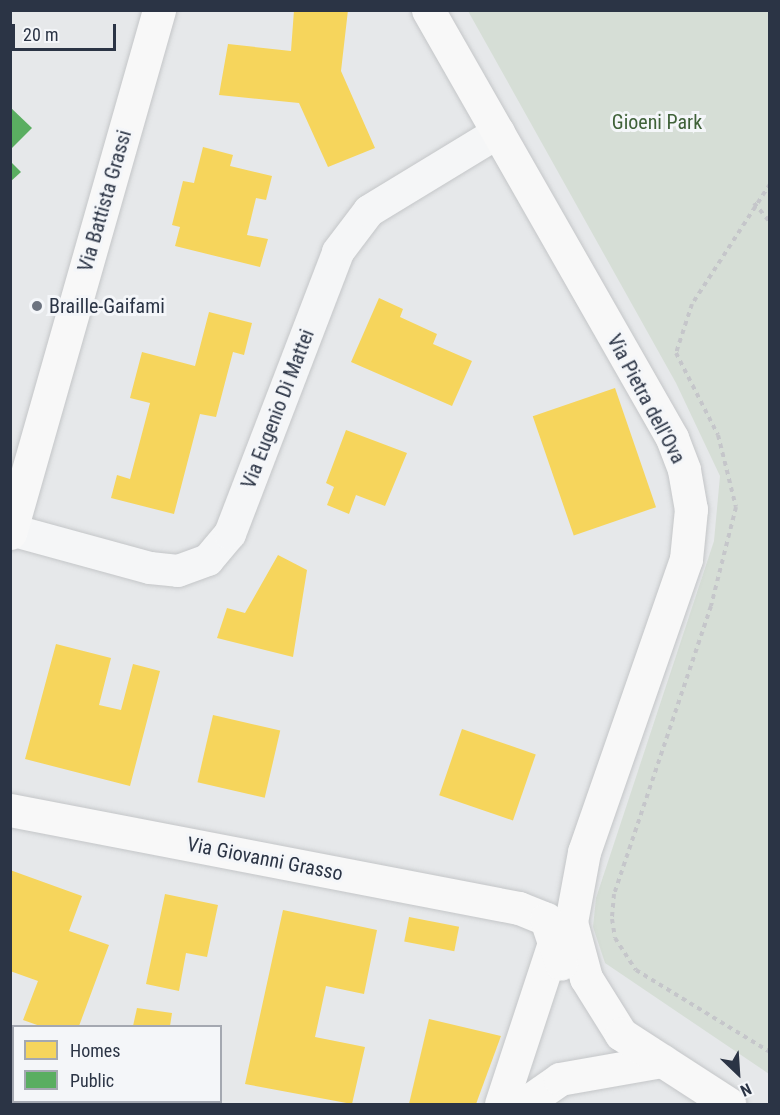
<!DOCTYPE html>
<style>
body{margin:0}
#map{position:relative;width:780px;height:1115px;overflow:hidden;background:#e6e8ea;font-family:"Roboto Condensed",sans-serif}
div>[style]{position:absolute}
.green>*{inset:0;background:#d6ded6}
.homes>*{inset:0;background:#f6d55c;transform-origin:0 0}
.public>*{inset:0;background:#5aae61}
.path>*{height:4px;margin-top:-2px;transform-origin:0;background:repeating-linear-gradient(90deg,#c5c6ca 0 4.5px,transparent 0 9px)}
.roads{filter:drop-shadow(0 0 2px #c4c6c8) drop-shadow(0 0 2px #c4c6c8)}
.lane>*{height:15px;margin:-7.5px;padding:0 7.5px;transform-origin:7.5px;border-radius:7.5px;background:#f5f6f7}
.street>*{height:32px;margin:-16px;padding:0 16px;transform-origin:16px;border-radius:16px;background:#f5f6f7}
.secondary>*{height:33px;margin:-16.5px;padding:0 16.5px;transform-origin:16.5px;border-radius:16.5px;background:#f8f8f8}
.primary>*{height:33px;margin:-16.5px;padding:0 16.5px;transform-origin:16.5px;border-radius:16.5px;background:#f8f8f8}
.dots>*{width:16px;height:16px;translate:-50% -50%;box-sizing:border-box;border:3px solid #f4f6f9;border-radius:50%}
span{translate:-50% -50%;white-space:nowrap;text-align:center;line-height:1.15;-webkit-text-stroke:6px #f4f6f9;paint-order:stroke}
.park-label{font-size:20px;color:#3f6138}
.street-label{font-size:20px;color:#2b3445}
.poi-label{font-size:20px;color:#2b3445}
.left{translate:0 -50%;text-align:left}
.frame{position:absolute;inset:0;border:12px solid #2b3445;pointer-events:none}
.legend{position:absolute;left:12px;top:1025px;width:210px;height:78px;box-sizing:border-box;background:#f4f6f9;border:2px solid #a4a8b1;margin:0;padding:8px 10px;list-style:none;font-size:18px;color:#2b3445}
.legend li{display:flex;align-items:center;gap:12px;height:30px}
.legend b{width:30px;border:2px solid #a4a8b1}
.north{position:absolute;left:708px;top:1043px;width:60px;height:60px;-webkit-text-stroke:4px #f4f6f9;paint-order:stroke;rotate:155deg;font-size:16px;font-weight:700;line-height:24px;text-align:center;color:#2b3445}
.north::after{content:'';display:block;margin:auto;width:21px;height:27px;background:#2b3445;clip-path:polygon(50% 0,100% 100%,50% 72%,0 100%)}
.scale{position:absolute;left:12px;top:24px;width:104px;height:27px;box-sizing:border-box;border:3px solid #2b3445;border-top:0;padding-left:8px;font-size:18px;line-height:21px;white-space:nowrap;color:#2b3445;-webkit-text-stroke:4px #f4f6f9;paint-order:stroke}
</style>
<div id="map">
<div class="green">
<div style="clip-path:polygon(468px 11px,769px 11px,769px 1074px,605px 963px,593px 927px,596px 898px,714px 541px,720px 476px,676px 383px)"></div>
</div>
<div class="homes">
<div style="clip-path:polygon(294px 10px,348px 10px,341px 71px,375px 148px,328px 167px,299px 103px,219px 95px,228px 44px,291px 51px)"></div>
<div style="clip-path:polygon(203px 147px,233px 155px,230px 166px,272px 176px,266px 200px,256px 198px,247px 235px,268px 239px,260px 267px,175px 246px,180px 227px,172px 225px,183px 181px,194px 183px)"></div>
<div style="clip-path:polygon(379px 298px,403px 309px,400px 317px,437px 334px,433px 344px,472px 361px,452px 406px,351px 362px)"></div>
<div style="clip-path:polygon(209px 312px,252px 323px,244px 355px,233px 352px,216px 417px,200px 414px,174px 514px,111px 498px,117px 475px,130px 479px,150px 403px,130px 398px,142px 352px,195px 366px)"></div>
<div style="left:615px;top:388px;width:126px;height:87px;rotate:71deg"></div>
<div style="clip-path:polygon(346px 430px,407px 453px,385px 506px,356px 495px,349px 514px,327px 505px,334px 487px,326px 483px)"></div>
<div style="clip-path:polygon(278px 555px,307px 570px,293px 657px,217px 638px,227px 608px,245px 613px)"></div>
<div style="clip-path:polygon(56px 644px,111px 658px,99px 705px,121px 710px,133px 664px,160px 671px,130px 786px,25px 759px)"></div>
<div style="left:213px;top:715px;width:69px;height:69px;rotate:13deg"></div>
<div style="left:462px;top:729px;width:78px;height:70px;rotate:19deg"></div>
<div style="clip-path:polygon(10px 870px,82px 896px,69px 931px,109px 945px,79px 1026px,40px 1026px,23px 1020px,38px 981px,10px 971px)"></div>
<div style="clip-path:polygon(165px 894px,218px 905px,207px 957px,186px 953px,179px 991px,146px 984px)"></div>
<div style="clip-path:polygon(283px 910px,377px 930px,364px 994px,326px 986px,315px 1037px,365px 1047px,352px 1104px,245px 1084px)"></div>
<div style="left:409px;top:917px;width:51px;height:25px;rotate:11deg"></div>
<div style="clip-path:polygon(137px 1008px,172px 1013px,170px 1026px,133px 1026px)"></div>
<div style="clip-path:polygon(429px 1019px,501px 1036px,476px 1104px,409px 1104px)"></div>
</div>
<div class="public">
<div style="clip-path:polygon(10px 107px,32px 128px,10px 150px)"></div>
<div style="clip-path:polygon(10px 161px,21px 172px,10px 182px)"></div>
</div>
<div class="path">
<div style="left:770px;top:184px;width:143px;rotate:123deg"></div>
<div style="left:692px;top:304px;width:52px;rotate:108.1deg"></div>
<div style="left:676px;top:353px;width:92px;rotate:62.9deg"></div>
<div style="left:718px;top:435px;width:74px;rotate:76deg"></div>
<div style="left:736px;top:507px;width:102px;rotate:104.2deg"></div>
<div style="left:711px;top:606px;width:304px;rotate:108.6deg"></div>
<div style="left:614px;top:894px;width:25px;rotate:95deg"></div>
<div style="left:612px;top:919px;width:19px;rotate:81deg"></div>
<div style="left:615px;top:938px;width:38px;rotate:57deg"></div>
<div style="left:636px;top:970px;width:157px;rotate:31.5deg"></div>
<div style="left:754px;top:203px;width:25px;rotate:50deg"></div>
</div>
<div class="roads">
<div class="lane">
<div style="left:10px;top:1063px;width:4px"></div>
</div>
<div class="street">
<div style="left:11px;top:530px;width:144px;rotate:15.3deg"></div>
<div style="left:150px;top:568px;width:28px;rotate:6deg"></div>
<div style="left:178px;top:571px;width:32px;rotate:-20deg"></div>
<div style="left:208px;top:560px;width:34px;rotate:-50deg"></div>
<div style="left:230px;top:534px;width:302px;rotate:-69deg"></div>
<div style="left:338px;top:252px;width:51px;rotate:-52.9deg"></div>
<div style="left:369px;top:211px;width:152px;rotate:-31.3deg"></div>
</div>
<div class="secondary">
<div style="left:11px;top:530px;width:541px;rotate:-74.11deg"></div>
<div style="left:501px;top:1104px;width:173px;rotate:-71.8deg"></div>
<div style="left:524px;top:1104px;width:44px;rotate:-34.8deg"></div>
<div style="left:560px;top:1079px;width:104px;rotate:-10deg"></div>
</div>
<div class="primary">
<div style="left:428px;top:10px;width:493px;rotate:60.3deg"></div>
<div style="left:672px;top:438px;width:34px;rotate:69deg"></div>
<div style="left:684px;top:470px;width:40px;rotate:80deg"></div>
<div style="left:691px;top:509px;width:50px;rotate:95.7deg"></div>
<div style="left:686px;top:559px;width:310px;rotate:109.2deg"></div>
<div style="left:584px;top:852px;width:71px;rotate:100.5deg"></div>
<div style="left:571px;top:922px;width:58px;rotate:75deg"></div>
<div style="left:586px;top:978px;width:66px;rotate:58deg"></div>
<div style="left:621px;top:1034px;width:129px;rotate:32.9deg"></div>
<div style="left:10px;top:530px;width:3px;rotate:90deg"></div>
<div style="left:10px;top:810px;width:518px;rotate:10.9deg"></div>
<div style="left:519px;top:908px;width:29px;rotate:22deg"></div>
<div style="left:546px;top:919px;width:47px;rotate:71.6deg"></div>
</div>
</div>
<div class="dots">
<div style="left:37px;top:306px;background:#6c737f"></div>
</div>
<div class="park-label">
<span style="left:657px;top:122px">Gioeni Park</span>
</div>
<div class="street-label">
<span style="left:105px;top:201px;rotate:-74deg">Via Battista Grassi</span>
<span style="left:646px;top:399px;rotate:62deg">Via Pietra dell'Ova</span>
<span style="left:278px;top:409px;rotate:-69deg">Via Eugenio Di Mattei</span>
<span style="left:265px;top:859px;rotate:11deg">Via Giovanni Grasso</span>
</div>
<div class="poi-label">
<span class="left" style="left:49px;top:306px">Braille-Gaifami</span>
</div>
<div class="frame"></div>
<ul class="legend">
<li><b style="height:16px;background:#f6d55c"></b>Homes</li>
<li><b style="height:16px;background:#5aae61"></b>Public</li>
</ul>
<div class="north">N</div>
<div class="scale">20 m</div>
</div>
